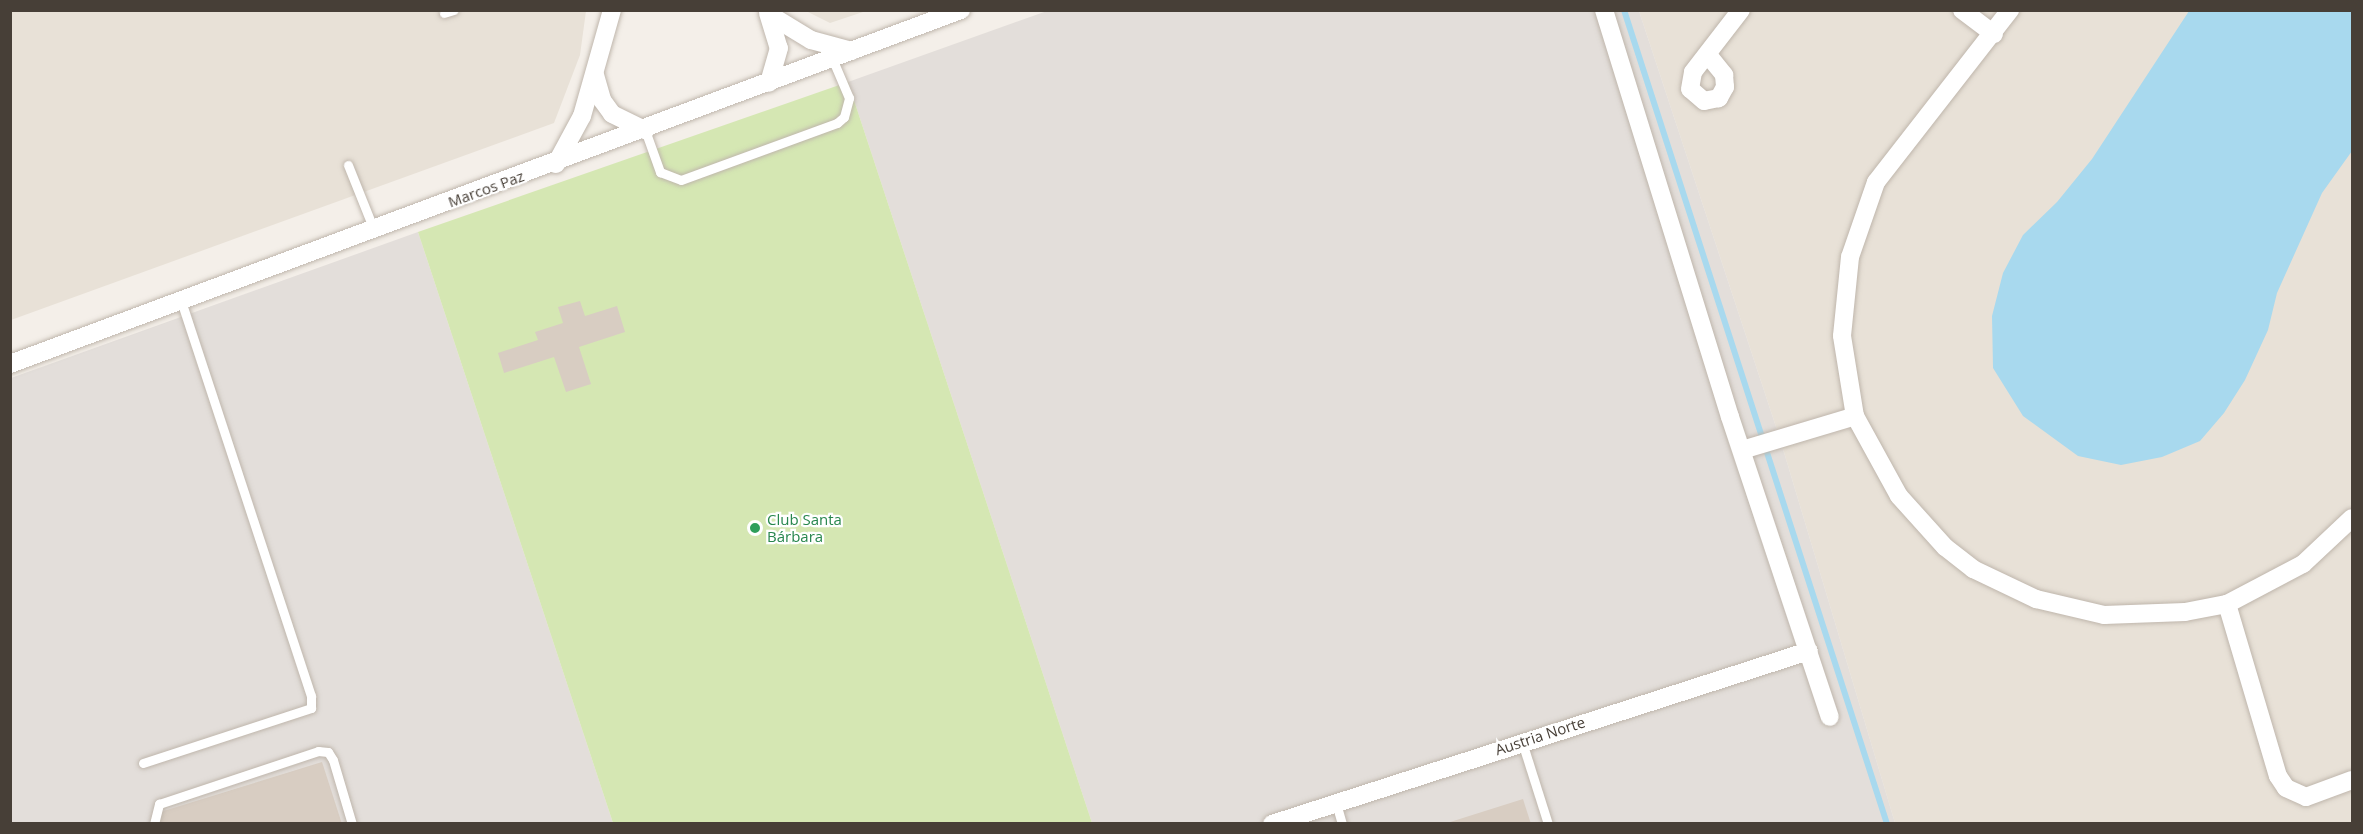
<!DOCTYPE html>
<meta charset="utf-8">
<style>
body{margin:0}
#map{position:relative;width:2363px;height:834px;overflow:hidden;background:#f4efe9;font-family:"Open Sans",sans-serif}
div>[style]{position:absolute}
.residential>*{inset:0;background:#e8e1d7}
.industrial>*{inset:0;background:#e3deda}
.green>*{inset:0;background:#d5e7b3}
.water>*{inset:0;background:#a8d9ee}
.stream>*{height:6px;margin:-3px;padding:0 3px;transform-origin:3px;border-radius:3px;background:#a8d9ee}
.building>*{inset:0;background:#d8cdc2}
.roads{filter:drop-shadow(0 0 2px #bfb6ac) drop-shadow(0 0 2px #bfb6ac)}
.lane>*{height:9px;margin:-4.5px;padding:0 4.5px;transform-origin:4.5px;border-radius:4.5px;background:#fff}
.street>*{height:18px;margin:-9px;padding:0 9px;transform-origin:9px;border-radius:9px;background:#fff}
.dots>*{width:16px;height:16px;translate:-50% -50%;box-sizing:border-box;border:3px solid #fff;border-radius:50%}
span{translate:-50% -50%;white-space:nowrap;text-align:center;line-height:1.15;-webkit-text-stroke:4.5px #fff;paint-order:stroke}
.street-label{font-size:15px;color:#473f37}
.leisure-label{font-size:15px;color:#27864d}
.left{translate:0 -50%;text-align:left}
.frame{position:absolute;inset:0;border:12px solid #473f37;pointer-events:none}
</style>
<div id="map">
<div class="residential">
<div style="clip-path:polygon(11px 11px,586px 11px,580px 55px,554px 123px,11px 320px)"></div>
<div style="clip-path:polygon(806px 11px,866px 11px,830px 23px)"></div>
<div style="clip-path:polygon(1639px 11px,2352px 11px,2352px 823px,1895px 823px,1780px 439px)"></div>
</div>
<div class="industrial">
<div style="clip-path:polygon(1047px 11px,1639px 11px,1780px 439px,1895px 823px,1092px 823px,848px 82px)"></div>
<div style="clip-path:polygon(418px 232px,613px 823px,11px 824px,11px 378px)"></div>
</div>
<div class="green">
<div style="clip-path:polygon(848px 82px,1092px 823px,613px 823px,418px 232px)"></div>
</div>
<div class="water">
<div style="clip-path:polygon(2189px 11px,2352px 11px,2352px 151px,2322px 193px,2277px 293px,2268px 330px,2245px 380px,2224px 413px,2200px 441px,2162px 457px,2121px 465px,2078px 456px,2023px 416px,1993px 368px,1992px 316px,2003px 273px,2023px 235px,2057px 202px,2092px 159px)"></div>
</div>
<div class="stream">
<div style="left:1624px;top:10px;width:855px;rotate:72.09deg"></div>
</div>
<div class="building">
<div style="clip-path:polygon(580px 301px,585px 316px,617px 306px,625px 332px,579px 347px,591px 384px,566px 392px,554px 357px,504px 373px,498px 353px,538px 340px,535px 332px,563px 323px,558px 307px)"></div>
<div style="clip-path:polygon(322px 762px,342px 824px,161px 824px,157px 813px)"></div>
<div style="clip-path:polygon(1523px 799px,1531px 824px,1447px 824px,1447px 823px)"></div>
</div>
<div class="roads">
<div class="lane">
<div style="left:444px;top:13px;width:10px;rotate:-17deg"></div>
<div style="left:645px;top:130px;width:45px;rotate:70.3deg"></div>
<div style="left:660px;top:172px;width:22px;rotate:21deg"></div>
<div style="left:681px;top:180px;width:166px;rotate:-20.1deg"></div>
<div style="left:837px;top:123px;width:9px;rotate:-41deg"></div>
<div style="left:844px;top:117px;width:20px;rotate:-75deg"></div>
<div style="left:849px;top:98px;width:43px;rotate:-113deg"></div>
<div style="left:348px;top:165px;width:70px;rotate:68.2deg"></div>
<div style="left:1522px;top:742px;width:86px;rotate:72.4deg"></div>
<div style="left:143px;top:763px;width:177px;rotate:-18.1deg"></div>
<div style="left:311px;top:708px;width:12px;rotate:-90deg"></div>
<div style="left:311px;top:696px;width:416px;rotate:-108.2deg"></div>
<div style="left:1336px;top:803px;width:22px;rotate:74deg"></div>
<div style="left:154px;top:824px;width:21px;rotate:-76deg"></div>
<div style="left:159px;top:804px;width:168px;rotate:-18.4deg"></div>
<div style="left:318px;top:751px;width:10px;rotate:6deg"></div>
<div style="left:328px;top:752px;width:9px;rotate:58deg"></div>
<div style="left:333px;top:760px;width:67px;rotate:73.5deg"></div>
</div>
<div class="street">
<div style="left:1604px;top:10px;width:426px;rotate:72.8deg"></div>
<div style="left:1730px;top:417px;width:316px;rotate:71.6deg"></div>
<div style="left:1962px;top:10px;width:40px;rotate:37deg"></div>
<div style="left:2010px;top:10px;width:218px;rotate:127.9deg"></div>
<div style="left:1876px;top:182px;width:79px;rotate:109.1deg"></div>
<div style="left:1850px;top:257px;width:79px;rotate:95.8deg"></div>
<div style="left:1842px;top:336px;width:81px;rotate:80.8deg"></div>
<div style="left:1855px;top:416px;width:91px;rotate:61.2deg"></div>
<div style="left:1899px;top:496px;width:69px;rotate:48deg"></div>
<div style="left:1945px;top:547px;width:36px;rotate:38deg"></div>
<div style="left:1973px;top:569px;width:70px;rotate:25.5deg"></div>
<div style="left:2036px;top:599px;width:70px;rotate:13.2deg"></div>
<div style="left:2104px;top:615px;width:81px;rotate:-2.1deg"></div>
<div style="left:2185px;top:612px;width:43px;rotate:-10.8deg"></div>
<div style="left:2227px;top:604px;width:86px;rotate:-27.8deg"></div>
<div style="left:2303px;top:564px;width:67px;rotate:-43.2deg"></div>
<div style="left:768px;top:13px;width:37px;rotate:73deg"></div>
<div style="left:779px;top:48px;width:36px;rotate:106deg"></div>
<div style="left:770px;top:15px;width:48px;rotate:31.4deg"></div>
<div style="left:811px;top:40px;width:42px;rotate:15deg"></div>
<div style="left:1708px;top:55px;width:26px;rotate:51deg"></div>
<div style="left:1724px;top:75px;width:12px;rotate:85deg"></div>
<div style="left:1725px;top:87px;width:13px;rotate:119deg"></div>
<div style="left:1719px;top:98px;width:15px;rotate:169deg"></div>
<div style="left:1704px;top:101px;width:18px;rotate:-139deg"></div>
<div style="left:1690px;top:89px;width:17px;rotate:-80deg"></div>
<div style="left:1693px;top:72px;width:78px;rotate:-52.3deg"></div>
<div style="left:595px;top:75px;width:26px;rotate:74deg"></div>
<div style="left:602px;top:100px;width:17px;rotate:54deg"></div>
<div style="left:612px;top:114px;width:37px;rotate:26deg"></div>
<div style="left:556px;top:164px;width:55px;rotate:-61.6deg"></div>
<div style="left:582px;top:116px;width:110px;rotate:-74.2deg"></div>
<div style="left:10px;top:364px;width:1015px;rotate:-20.42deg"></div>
<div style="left:1742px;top:450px;width:118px;rotate:-16.7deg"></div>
<div style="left:2227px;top:604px;width:179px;rotate:73.5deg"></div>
<div style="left:2278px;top:776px;width:14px;rotate:56deg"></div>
<div style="left:2286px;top:788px;width:22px;rotate:24deg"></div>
<div style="left:2306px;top:797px;width:49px;rotate:-20.3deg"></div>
<div style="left:1272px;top:824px;width:564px;rotate:-17.86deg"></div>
</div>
</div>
<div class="dots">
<div style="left:755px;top:528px;background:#2e9e5b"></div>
</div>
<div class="street-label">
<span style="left:486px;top:189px;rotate:-20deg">Marcos Paz</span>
<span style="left:1540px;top:736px;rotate:-18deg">Austria Norte</span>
</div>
<div class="leisure-label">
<span class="left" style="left:767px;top:528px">Club Santa<br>Bárbara</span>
</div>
<div class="frame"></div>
</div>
